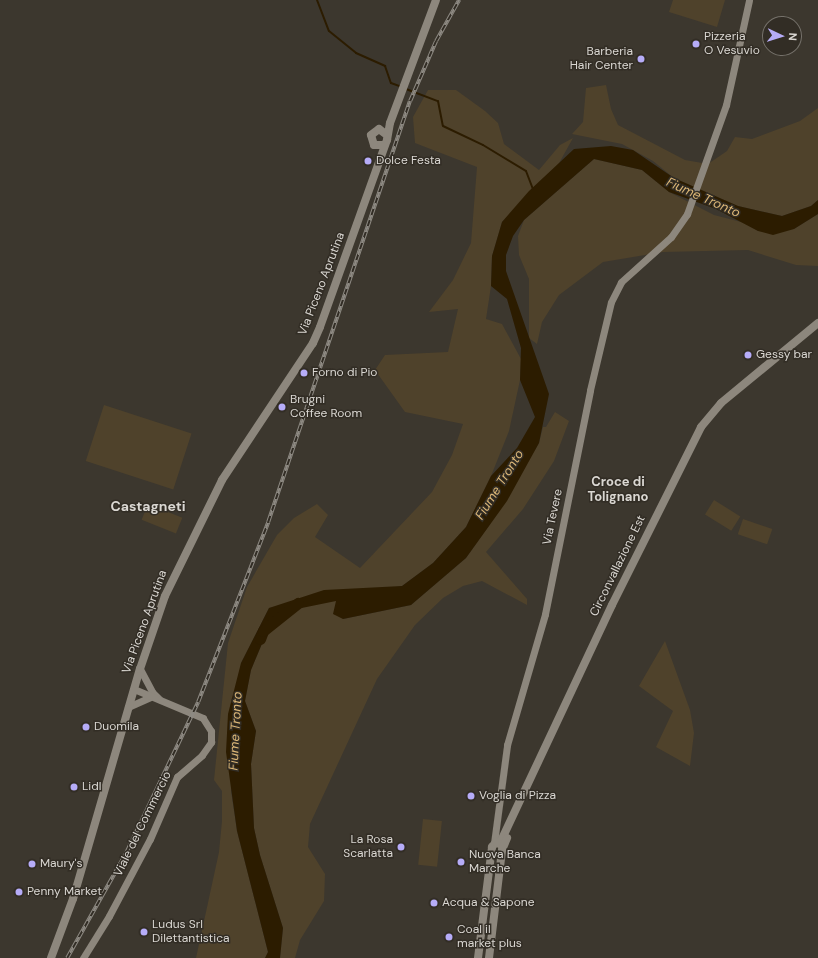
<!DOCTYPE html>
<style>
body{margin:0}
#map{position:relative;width:818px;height:958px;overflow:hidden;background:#3c372e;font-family:"DM Sans",sans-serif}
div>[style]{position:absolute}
.green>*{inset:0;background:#4f422b;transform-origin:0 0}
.water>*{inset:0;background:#2c1c00}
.stream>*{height:2px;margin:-1px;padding:0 1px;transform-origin:1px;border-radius:1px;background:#2c1c00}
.river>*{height:11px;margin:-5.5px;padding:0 5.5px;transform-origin:5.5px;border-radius:5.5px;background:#2c1c00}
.tertiary>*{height:7px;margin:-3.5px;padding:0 3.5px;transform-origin:3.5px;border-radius:3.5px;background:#8d877d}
.secondary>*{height:8px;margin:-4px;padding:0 4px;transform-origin:4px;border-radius:4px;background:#8d877d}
.rail>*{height:3.5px;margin-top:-1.75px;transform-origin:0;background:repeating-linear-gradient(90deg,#322d25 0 6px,#8e8a83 0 12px);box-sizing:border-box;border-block:1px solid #8e8a83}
.dots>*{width:11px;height:11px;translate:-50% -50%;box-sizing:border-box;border:2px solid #322d25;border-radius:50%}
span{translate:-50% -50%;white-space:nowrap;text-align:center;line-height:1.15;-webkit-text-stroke:3px #322d25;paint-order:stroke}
.poi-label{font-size:12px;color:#dad7d2}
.left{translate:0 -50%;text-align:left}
.right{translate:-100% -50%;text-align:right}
.street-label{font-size:12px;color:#dad7d2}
.water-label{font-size:13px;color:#deb877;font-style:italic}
.neighbourhood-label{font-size:13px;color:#dad7d2;font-weight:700}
.quarter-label{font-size:14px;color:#dad7d2;font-weight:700}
.north{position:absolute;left:762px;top:16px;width:40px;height:40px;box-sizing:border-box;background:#322d25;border:1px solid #75716a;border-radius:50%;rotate:94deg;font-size:11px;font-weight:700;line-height:16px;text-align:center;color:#dad7d2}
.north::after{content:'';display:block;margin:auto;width:14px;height:18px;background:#b6acf8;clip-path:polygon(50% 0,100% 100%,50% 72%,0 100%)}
</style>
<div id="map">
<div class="green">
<div style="clip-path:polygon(673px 0,725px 0,717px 27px,669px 12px)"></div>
<div style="clip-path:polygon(606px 85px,611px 109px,618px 125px,685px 160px,708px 164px,727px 151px,735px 137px,752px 139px,800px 121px,818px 108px,818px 200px,811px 206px,782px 216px,738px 206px,674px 178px,653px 161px,622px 144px,572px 134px,583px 122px,586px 88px)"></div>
<div style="clip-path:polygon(428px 90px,456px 90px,485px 111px,498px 123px,504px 144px,539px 170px,560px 145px,573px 138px,558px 165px,502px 222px,492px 256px,491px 286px,486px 319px,502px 324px,521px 359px,520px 380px,509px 431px,491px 476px,466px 527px,433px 563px,402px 586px,269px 608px,241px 663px,231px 791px,237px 831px,268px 952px,265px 958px,196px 958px,219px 852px,222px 821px,222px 791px,214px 780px,228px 643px,247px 587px,277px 535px,294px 518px,317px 504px,328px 515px,315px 537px,360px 568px,432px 492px,452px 455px,463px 424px,405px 412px,375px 370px,385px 355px,448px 352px,458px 309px,429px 312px,453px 280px,471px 243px,477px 167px,415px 143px,413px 117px)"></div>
<div style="clip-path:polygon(594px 159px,642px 170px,669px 192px,714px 215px,745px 223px,758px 231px,794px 229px,818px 214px,818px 266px,796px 265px,748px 250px,663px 252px,603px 262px,559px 295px,542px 322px,537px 344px,529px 338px,529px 279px,519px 255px,518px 236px,524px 220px)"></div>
<div style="left:104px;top:405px;width:92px;height:59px;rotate:18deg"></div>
<div style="clip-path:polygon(555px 412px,569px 421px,554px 461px,523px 509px,486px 552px,527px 599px,527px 605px,482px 581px,463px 586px,443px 598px,415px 625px,377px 679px,310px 824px,308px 847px,325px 874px,324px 901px,300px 940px,295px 958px,280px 958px,283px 928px,260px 855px,254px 828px,251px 764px,256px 731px,245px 701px,251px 670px,269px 627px,287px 611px,327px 601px,336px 601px,343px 619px,411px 605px,466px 558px,490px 524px,539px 443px,543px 427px,546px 427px)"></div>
<div style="left:714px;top:500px;width:31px;height:17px;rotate:32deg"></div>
<div style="left:148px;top:504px;width:37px;height:17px;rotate:22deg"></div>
<div style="left:743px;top:519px;width:31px;height:16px;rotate:19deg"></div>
<div style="clip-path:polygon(665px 641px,690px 710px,694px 733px,690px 766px,656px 747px,673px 711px,639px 686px)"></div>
<div style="left:423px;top:819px;width:19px;height:46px;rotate:6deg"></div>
</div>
<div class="water">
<div style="clip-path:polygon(611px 146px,633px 150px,674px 178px,738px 206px,782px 216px,811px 206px,818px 200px,818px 214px,794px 229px,773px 235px,758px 231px,716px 209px,669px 192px,642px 170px,594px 159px,524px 220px,513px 236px,506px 255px,506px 271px,549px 394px,539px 443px,507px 501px,466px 558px,411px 605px,343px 619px,333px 614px,336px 601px,287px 611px,269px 627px,251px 670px,245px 701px,256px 731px,251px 764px,254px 828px,260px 855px,283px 928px,280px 958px,265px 958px,268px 952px,237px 831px,226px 752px,228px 714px,241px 663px,269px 608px,324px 590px,402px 586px,433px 563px,466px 527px,491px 476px,517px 448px,535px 417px,520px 380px,521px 348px,507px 299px,491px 286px,492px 256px,502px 222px,529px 191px,574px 149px)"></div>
</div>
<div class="stream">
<div style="left:317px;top:0;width:33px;rotate:69deg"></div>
<div style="left:329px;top:31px;width:35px;rotate:39deg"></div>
<div style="left:356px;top:53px;width:32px;rotate:24deg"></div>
<div style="left:385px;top:66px;width:18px;rotate:71deg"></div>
<div style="left:391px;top:83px;width:12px;rotate:20deg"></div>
<div style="left:406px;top:89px;width:34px;rotate:21deg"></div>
<div style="left:438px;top:101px;width:25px;rotate:79deg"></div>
<div style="left:443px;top:126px;width:44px;rotate:25.4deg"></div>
<div style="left:483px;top:145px;width:50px;rotate:31.2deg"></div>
<div style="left:526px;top:171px;width:19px;rotate:69deg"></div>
</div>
<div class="river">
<div style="left:260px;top:639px;width:9px;rotate:-69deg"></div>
<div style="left:263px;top:631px;width:45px;rotate:-38.7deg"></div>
</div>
<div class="tertiary">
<div style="left:140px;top:669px;width:26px;rotate:62deg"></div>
<div style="left:152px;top:692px;width:10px;rotate:45deg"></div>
<div style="left:128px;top:707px;width:24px;rotate:-24deg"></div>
<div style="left:494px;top:843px;width:99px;rotate:-82.4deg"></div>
<div style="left:507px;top:745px;width:136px;rotate:-73.8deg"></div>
<div style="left:545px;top:614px;width:228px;rotate:-78.6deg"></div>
<div style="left:590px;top:390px;width:90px;rotate:-76.6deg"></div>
<div style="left:611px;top:302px;width:22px;rotate:-63deg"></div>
<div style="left:621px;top:282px;width:67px;rotate:-42deg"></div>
<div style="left:671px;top:237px;width:28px;rotate:-55deg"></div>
<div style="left:687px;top:214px;width:116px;rotate:-70.3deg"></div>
<div style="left:726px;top:105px;width:107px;rotate:-77.6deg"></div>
<div style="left:83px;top:958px;width:49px;rotate:-58.2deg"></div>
<div style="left:109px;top:916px;width:87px;rotate:-62deg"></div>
<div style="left:150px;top:839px;width:68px;rotate:-66.5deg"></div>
<div style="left:177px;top:777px;width:33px;rotate:-41deg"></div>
<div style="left:202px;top:755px;width:16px;rotate:-55deg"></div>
<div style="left:211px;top:742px;width:11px;rotate:-90deg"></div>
<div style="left:211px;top:731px;width:15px;rotate:-122deg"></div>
<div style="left:203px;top:718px;width:75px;rotate:-157.2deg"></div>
</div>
<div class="secondary">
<div style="left:384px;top:145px;width:10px;rotate:180deg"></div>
<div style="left:374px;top:145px;width:10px;rotate:-107deg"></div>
<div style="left:371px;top:135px;width:10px;rotate:-37deg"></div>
<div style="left:379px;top:129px;width:10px;rotate:37deg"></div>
<div style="left:500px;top:843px;width:263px;rotate:-64.8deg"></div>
<div style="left:612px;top:605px;width:199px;rotate:-63.4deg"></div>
<div style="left:701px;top:427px;width:31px;rotate:-50deg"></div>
<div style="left:721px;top:403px;width:126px;rotate:-39.5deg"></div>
<div style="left:51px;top:958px;width:63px;rotate:-69.6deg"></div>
<div style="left:73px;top:899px;width:240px;rotate:-73.8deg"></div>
<div style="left:140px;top:669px;width:77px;rotate:-71.1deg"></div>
<div style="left:165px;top:596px;width:129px;rotate:-63.8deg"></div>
<div style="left:222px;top:480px;width:164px;rotate:-56.4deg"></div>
<div style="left:313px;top:343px;width:17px;rotate:-66deg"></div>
<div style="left:320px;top:327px;width:199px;rotate:-70.3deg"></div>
<div style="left:387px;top:140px;width:17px;rotate:-80deg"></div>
<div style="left:390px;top:123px;width:131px;rotate:-69.5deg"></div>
<div style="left:478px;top:958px;width:112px;rotate:-82.8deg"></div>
<div style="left:492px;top:847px;width:6px;rotate:-51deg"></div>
<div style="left:496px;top:842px;width:8px;rotate:30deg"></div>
<div style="left:489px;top:958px;width:109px;rotate:-83.1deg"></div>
<div style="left:502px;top:850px;width:13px;rotate:-67deg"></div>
</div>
<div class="rail">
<div style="left:67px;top:958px;width:120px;rotate:-60.7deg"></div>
<div style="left:126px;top:853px;width:167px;rotate:-64.5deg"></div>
<div style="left:198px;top:702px;width:193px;rotate:-68.7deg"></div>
<div style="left:268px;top:522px;width:444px;rotate:-71.4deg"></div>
<div style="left:410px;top:101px;width:65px;rotate:-66.6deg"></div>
<div style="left:436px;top:41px;width:47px;rotate:-60.7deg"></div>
</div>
<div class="dots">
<div style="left:696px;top:44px;background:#b6acf8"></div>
<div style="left:641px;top:59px;background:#b6acf8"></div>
<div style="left:368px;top:161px;background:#b6acf8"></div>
<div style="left:748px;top:355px;background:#b6acf8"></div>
<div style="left:304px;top:373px;background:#b6acf8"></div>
<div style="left:282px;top:407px;background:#b6acf8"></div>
<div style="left:86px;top:727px;background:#b6acf8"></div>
<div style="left:74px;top:787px;background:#b6acf8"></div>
<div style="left:471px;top:796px;background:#b6acf8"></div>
<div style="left:401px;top:847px;background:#b6acf8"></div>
<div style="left:461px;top:862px;background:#b6acf8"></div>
<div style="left:32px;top:864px;background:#b6acf8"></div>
<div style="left:19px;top:892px;background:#b6acf8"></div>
<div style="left:434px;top:903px;background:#b6acf8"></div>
<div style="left:144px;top:932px;background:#b6acf8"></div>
<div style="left:449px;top:937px;background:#b6acf8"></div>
</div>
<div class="poi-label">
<span class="left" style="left:704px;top:44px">Pizzeria<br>O Vesuvio</span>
<span class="right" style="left:633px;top:59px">Barberia<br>Hair Center</span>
<span class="left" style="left:376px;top:161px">Dolce Festa</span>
<span class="left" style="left:756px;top:355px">Gessy bar</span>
<span class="left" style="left:312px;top:373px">Forno di Pio</span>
<span class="left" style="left:290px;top:407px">Brugni<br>Coffee Room</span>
<span class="left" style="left:94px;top:727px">Duomila</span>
<span class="left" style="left:82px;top:787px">Lidl</span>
<span class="left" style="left:479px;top:796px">Voglia di Pizza</span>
<span class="right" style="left:393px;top:847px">La Rosa<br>Scarlatta</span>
<span class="left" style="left:469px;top:862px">Nuova Banca<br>Marche</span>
<span class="left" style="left:40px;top:864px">Maury's</span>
<span class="left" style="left:27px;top:892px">Penny Market</span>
<span class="left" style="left:442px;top:903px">Acqua &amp; Sapone</span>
<span class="left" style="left:152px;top:932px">Ludus Srl<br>Dilettantistica</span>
<span class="left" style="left:457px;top:937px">Coal il<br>market plus</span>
</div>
<div class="street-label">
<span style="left:322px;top:284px;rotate:-69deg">Via Piceno Aprutina</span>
<span style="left:553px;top:517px;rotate:-78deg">Via Tevere</span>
<span style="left:618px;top:566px;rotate:-64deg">Circonvallazione Est</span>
<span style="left:145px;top:622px;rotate:-70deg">Via Piceno Aprutina</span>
<span style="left:143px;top:824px;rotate:-64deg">Viale del Commercio</span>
</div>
<div class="water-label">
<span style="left:703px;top:198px;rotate:24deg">Fiume Tronto</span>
<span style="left:500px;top:485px;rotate:-58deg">Fiume Tronto</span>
<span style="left:236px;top:731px;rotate:-87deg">Fiume Tronto</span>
</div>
<div class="neighbourhood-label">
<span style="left:618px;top:490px">Croce di<br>Tolignano</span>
</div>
<div class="quarter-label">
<span style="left:148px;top:506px">Castagneti</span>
</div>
<div class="north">N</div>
</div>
